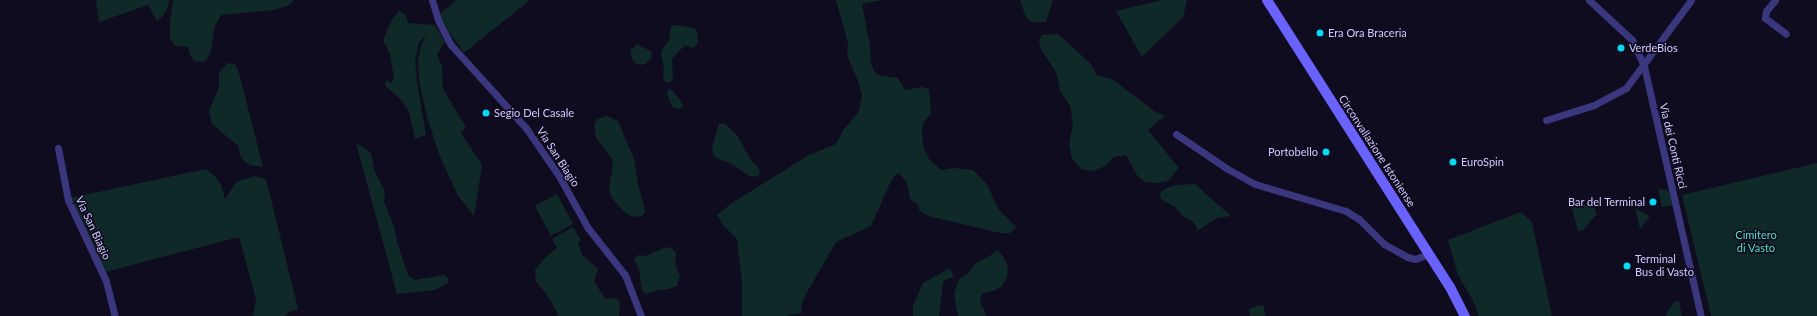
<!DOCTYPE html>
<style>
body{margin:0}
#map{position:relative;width:1817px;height:316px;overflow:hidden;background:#100c1f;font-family:Lato,sans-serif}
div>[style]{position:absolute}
.green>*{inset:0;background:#0f2929;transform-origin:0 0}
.minor>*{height:7px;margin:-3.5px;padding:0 3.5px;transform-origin:3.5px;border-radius:3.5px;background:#3b377f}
.secondary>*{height:10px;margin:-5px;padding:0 5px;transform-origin:5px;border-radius:5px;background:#6962ff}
.dots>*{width:11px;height:11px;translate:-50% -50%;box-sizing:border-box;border:2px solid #100c1f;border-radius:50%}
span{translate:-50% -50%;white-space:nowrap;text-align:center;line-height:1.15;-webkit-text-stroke:3.5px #100c1f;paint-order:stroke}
.poi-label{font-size:11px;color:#d2cbff}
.left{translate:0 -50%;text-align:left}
.right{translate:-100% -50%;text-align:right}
.street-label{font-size:11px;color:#d2cbff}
.park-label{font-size:11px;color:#56dfc0}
</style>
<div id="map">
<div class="green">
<div style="clip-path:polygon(96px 0,170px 0,164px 15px,157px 21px,148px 5px,99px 22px)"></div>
<div style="clip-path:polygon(173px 0,294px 0,289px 5px,274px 10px,221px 15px,215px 26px,211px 50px,207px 59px,203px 62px,194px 61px,190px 55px,188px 47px,175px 46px,170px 38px,170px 23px)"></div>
<div style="clip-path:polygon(456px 0,530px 0,464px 53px,438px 16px)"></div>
<div style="clip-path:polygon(836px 0,882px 0,862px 4px,870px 46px,871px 64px,875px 73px,881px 76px,898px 78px,905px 90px,922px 87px,929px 89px,931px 113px,923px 123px,922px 132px,923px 145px,929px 159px,941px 170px,953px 168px,973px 170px,987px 184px,998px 209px,1016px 227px,1010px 233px,1000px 233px,928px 216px,919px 210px,918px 205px,910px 199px,907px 183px,899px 173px,894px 176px,890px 183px,871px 226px,836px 242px,807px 292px,802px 303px,801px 313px,786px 316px,742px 316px,742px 282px,737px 239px,723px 225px,717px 215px,732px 203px,809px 155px,836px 144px,844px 129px,858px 113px,862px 95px,858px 81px,847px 55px,848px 43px)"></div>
<div style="clip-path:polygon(1020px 0,1053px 0,1046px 22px,1031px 22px,1025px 15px)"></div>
<div style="clip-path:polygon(1162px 0,1187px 0,1183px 17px,1142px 57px,1116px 11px)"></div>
<div style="clip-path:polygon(399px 11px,406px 15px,408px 23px,435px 25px,445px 42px,437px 54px,442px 67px,443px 89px,466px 127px,461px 133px,482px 165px,474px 216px,458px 196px,439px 154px,427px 117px,419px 80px,418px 60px,421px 46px,426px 35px,419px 43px,415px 61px,417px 82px,426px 135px,415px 139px,409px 112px,403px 102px,385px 85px,387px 80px,391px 83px,394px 78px,390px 54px,384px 42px,384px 37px,393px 18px)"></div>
<div style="clip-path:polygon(676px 25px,694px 28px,697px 31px,698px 43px,693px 48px,685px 45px,677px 53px,672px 59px,673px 81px,667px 83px,663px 79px,664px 69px,661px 53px,663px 48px,669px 41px,671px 26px)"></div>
<div style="clip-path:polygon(1058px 34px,1090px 63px,1097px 75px,1112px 79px,1154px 111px,1165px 116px,1148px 130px,1179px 168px,1168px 181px,1157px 183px,1145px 182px,1138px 177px,1126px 155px,1114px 157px,1105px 166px,1094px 171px,1081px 169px,1072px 158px,1069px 144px,1073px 123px,1070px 106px,1060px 90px,1056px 72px,1041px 49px,1039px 41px,1042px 35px)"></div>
<div style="clip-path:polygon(637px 44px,652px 52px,651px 59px,645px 64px,640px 65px,635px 63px,631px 57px,631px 50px)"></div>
<div style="clip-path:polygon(228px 63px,235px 64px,239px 73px,263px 167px,250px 165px,241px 158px,238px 146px,212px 124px,209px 111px,219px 87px,219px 72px)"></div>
<div style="clip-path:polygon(670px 88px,681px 101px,683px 106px,681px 109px,673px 108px,669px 100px,667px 92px)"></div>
<div style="clip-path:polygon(607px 116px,618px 121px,634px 159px,638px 184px,644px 206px,645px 213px,640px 217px,631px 216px,625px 213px,611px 197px,609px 189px,613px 165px,612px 159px,596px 138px,594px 125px,597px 119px)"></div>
<div style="clip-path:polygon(719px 124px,725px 124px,736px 134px,751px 160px,760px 170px,759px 175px,755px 177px,750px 176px,728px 162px,716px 158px,713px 154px,712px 147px)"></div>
<div style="clip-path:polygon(356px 143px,371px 153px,374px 170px,385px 191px,384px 202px,394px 226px,397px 242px,408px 275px,415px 280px,444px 275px,448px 279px,448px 283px,435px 290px,397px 294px)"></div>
<div style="clip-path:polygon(1817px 163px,1817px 316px,1711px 316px,1682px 195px)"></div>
<div style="clip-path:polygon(206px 169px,215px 176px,221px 185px,225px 199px,236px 182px,254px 176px,266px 179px,298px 309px,289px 312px,285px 316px,253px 316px,256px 299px,239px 237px,105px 272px,70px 198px)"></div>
<div style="clip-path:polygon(1195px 184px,1215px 202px,1231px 216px,1217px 218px,1197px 231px,1197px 227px,1192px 221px,1185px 218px,1174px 206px,1162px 200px,1160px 196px,1161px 191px,1175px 185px)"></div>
<div style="clip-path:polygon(1658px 188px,1669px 191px,1673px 205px,1662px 207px)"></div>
<div style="left:557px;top:194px;width:34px;height:25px;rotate:62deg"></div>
<div style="clip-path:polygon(1588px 204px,1593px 206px,1597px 214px,1582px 231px,1578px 231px,1572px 208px)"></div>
<div style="clip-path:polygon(1635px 208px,1650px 216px,1640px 229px)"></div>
<div style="clip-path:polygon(1521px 212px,1532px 222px,1552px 316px,1479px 316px,1473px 301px,1458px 275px,1448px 240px)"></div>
<div style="clip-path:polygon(573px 227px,581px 240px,578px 242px,582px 255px,598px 269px,594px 281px,605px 299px,615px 298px,620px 301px,619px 316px,559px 316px,549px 298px,536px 281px,535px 270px,545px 258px,557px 248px,552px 239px)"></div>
<div style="clip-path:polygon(666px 247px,673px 249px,676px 254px,675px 264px,680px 276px,677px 286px,669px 289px,658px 290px,648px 294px,642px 291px,639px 270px,634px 259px,638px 255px,646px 256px)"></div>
<div style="clip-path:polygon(997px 250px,1003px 256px,1006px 262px,1008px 268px,1007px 277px,1002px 286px,996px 290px,982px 294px,980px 302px,987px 316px,958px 316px,954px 294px,959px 279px,968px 274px,976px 263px,993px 254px)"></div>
<div style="clip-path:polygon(950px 268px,954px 278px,949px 278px,943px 282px,939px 316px,913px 316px,913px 306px,923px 283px)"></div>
<div style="clip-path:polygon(1679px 301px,1682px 316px,1665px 316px,1674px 302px)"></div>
<div style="clip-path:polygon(1259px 305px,1264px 306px,1265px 316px,1250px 316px,1249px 309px)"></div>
</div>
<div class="minor">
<div style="left:432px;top:0;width:21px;rotate:73deg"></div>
<div style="left:438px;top:20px;width:28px;rotate:63deg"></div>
<div style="left:451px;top:45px;width:112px;rotate:47.9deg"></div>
<div style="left:526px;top:128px;width:58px;rotate:55.5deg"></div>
<div style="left:559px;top:176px;width:60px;rotate:60.9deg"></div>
<div style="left:588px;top:228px;width:60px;rotate:51.8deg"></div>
<div style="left:625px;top:275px;width:44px;rotate:68.7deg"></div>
<div style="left:1589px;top:0;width:59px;rotate:42.9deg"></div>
<div style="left:1632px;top:40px;width:29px;rotate:65deg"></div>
<div style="left:1644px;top:66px;width:256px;rotate:77.2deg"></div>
<div style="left:1775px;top:0;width:14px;rotate:129deg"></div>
<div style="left:1766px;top:11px;width:7px;rotate:98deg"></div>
<div style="left:1765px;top:18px;width:26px;rotate:37deg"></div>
<div style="left:1546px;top:120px;width:50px;rotate:-17.4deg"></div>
<div style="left:1594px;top:105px;width:36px;rotate:-28deg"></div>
<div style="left:1626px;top:88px;width:109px;rotate:-53.5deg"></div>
<div style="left:1176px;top:134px;width:60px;rotate:34.2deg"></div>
<div style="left:1226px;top:168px;width:33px;rotate:29deg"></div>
<div style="left:1255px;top:184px;width:95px;rotate:16.5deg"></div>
<div style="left:1346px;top:211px;width:15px;rotate:32deg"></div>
<div style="left:1359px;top:219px;width:35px;rotate:45deg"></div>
<div style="left:1384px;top:244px;width:26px;rotate:29deg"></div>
<div style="left:1407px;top:257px;width:8px;rotate:14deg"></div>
<div style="left:1415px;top:259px;width:15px;rotate:-20deg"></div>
<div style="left:58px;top:148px;width:53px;rotate:79.1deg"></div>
<div style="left:68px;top:200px;width:89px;rotate:64.9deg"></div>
<div style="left:106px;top:281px;width:36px;rotate:76deg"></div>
</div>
<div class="secondary">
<div style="left:1267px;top:0;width:340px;rotate:57.5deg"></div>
<div style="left:1450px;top:287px;width:33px;rotate:63deg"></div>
</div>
<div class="dots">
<div style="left:1320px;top:33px;background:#00d9f6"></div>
<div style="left:1621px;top:48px;background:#00d9f6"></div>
<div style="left:486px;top:113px;background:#00d9f6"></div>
<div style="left:1326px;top:152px;background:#00d9f6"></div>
<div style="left:1453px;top:162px;background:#00d9f6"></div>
<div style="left:1653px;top:202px;background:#00d9f6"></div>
<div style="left:1627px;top:266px;background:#00d9f6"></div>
</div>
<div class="poi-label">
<span class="left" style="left:1328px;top:33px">Era Ora Braceria</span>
<span class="left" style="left:1629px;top:48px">VerdeBios</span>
<span class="left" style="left:494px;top:113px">Segio Del Casale</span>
<span class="right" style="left:1318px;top:152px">Portobello</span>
<span class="left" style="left:1461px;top:162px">EuroSpin</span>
<span class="right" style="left:1645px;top:202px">Bar del Terminal</span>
<span class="left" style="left:1635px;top:266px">Terminal<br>Bus di Vasto</span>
</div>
<div class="street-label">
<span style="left:1673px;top:146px;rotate:77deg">Via dei Conti Ricci</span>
<span style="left:1377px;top:151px;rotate:57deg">Circonvallazione Istoniense</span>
<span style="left:558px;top:157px;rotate:57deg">Via San Biagio</span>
<span style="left:93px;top:228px;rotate:65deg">Via San Biagio</span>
</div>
<div class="park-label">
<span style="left:1756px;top:242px">Cimitero<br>di Vasto</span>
</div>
</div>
